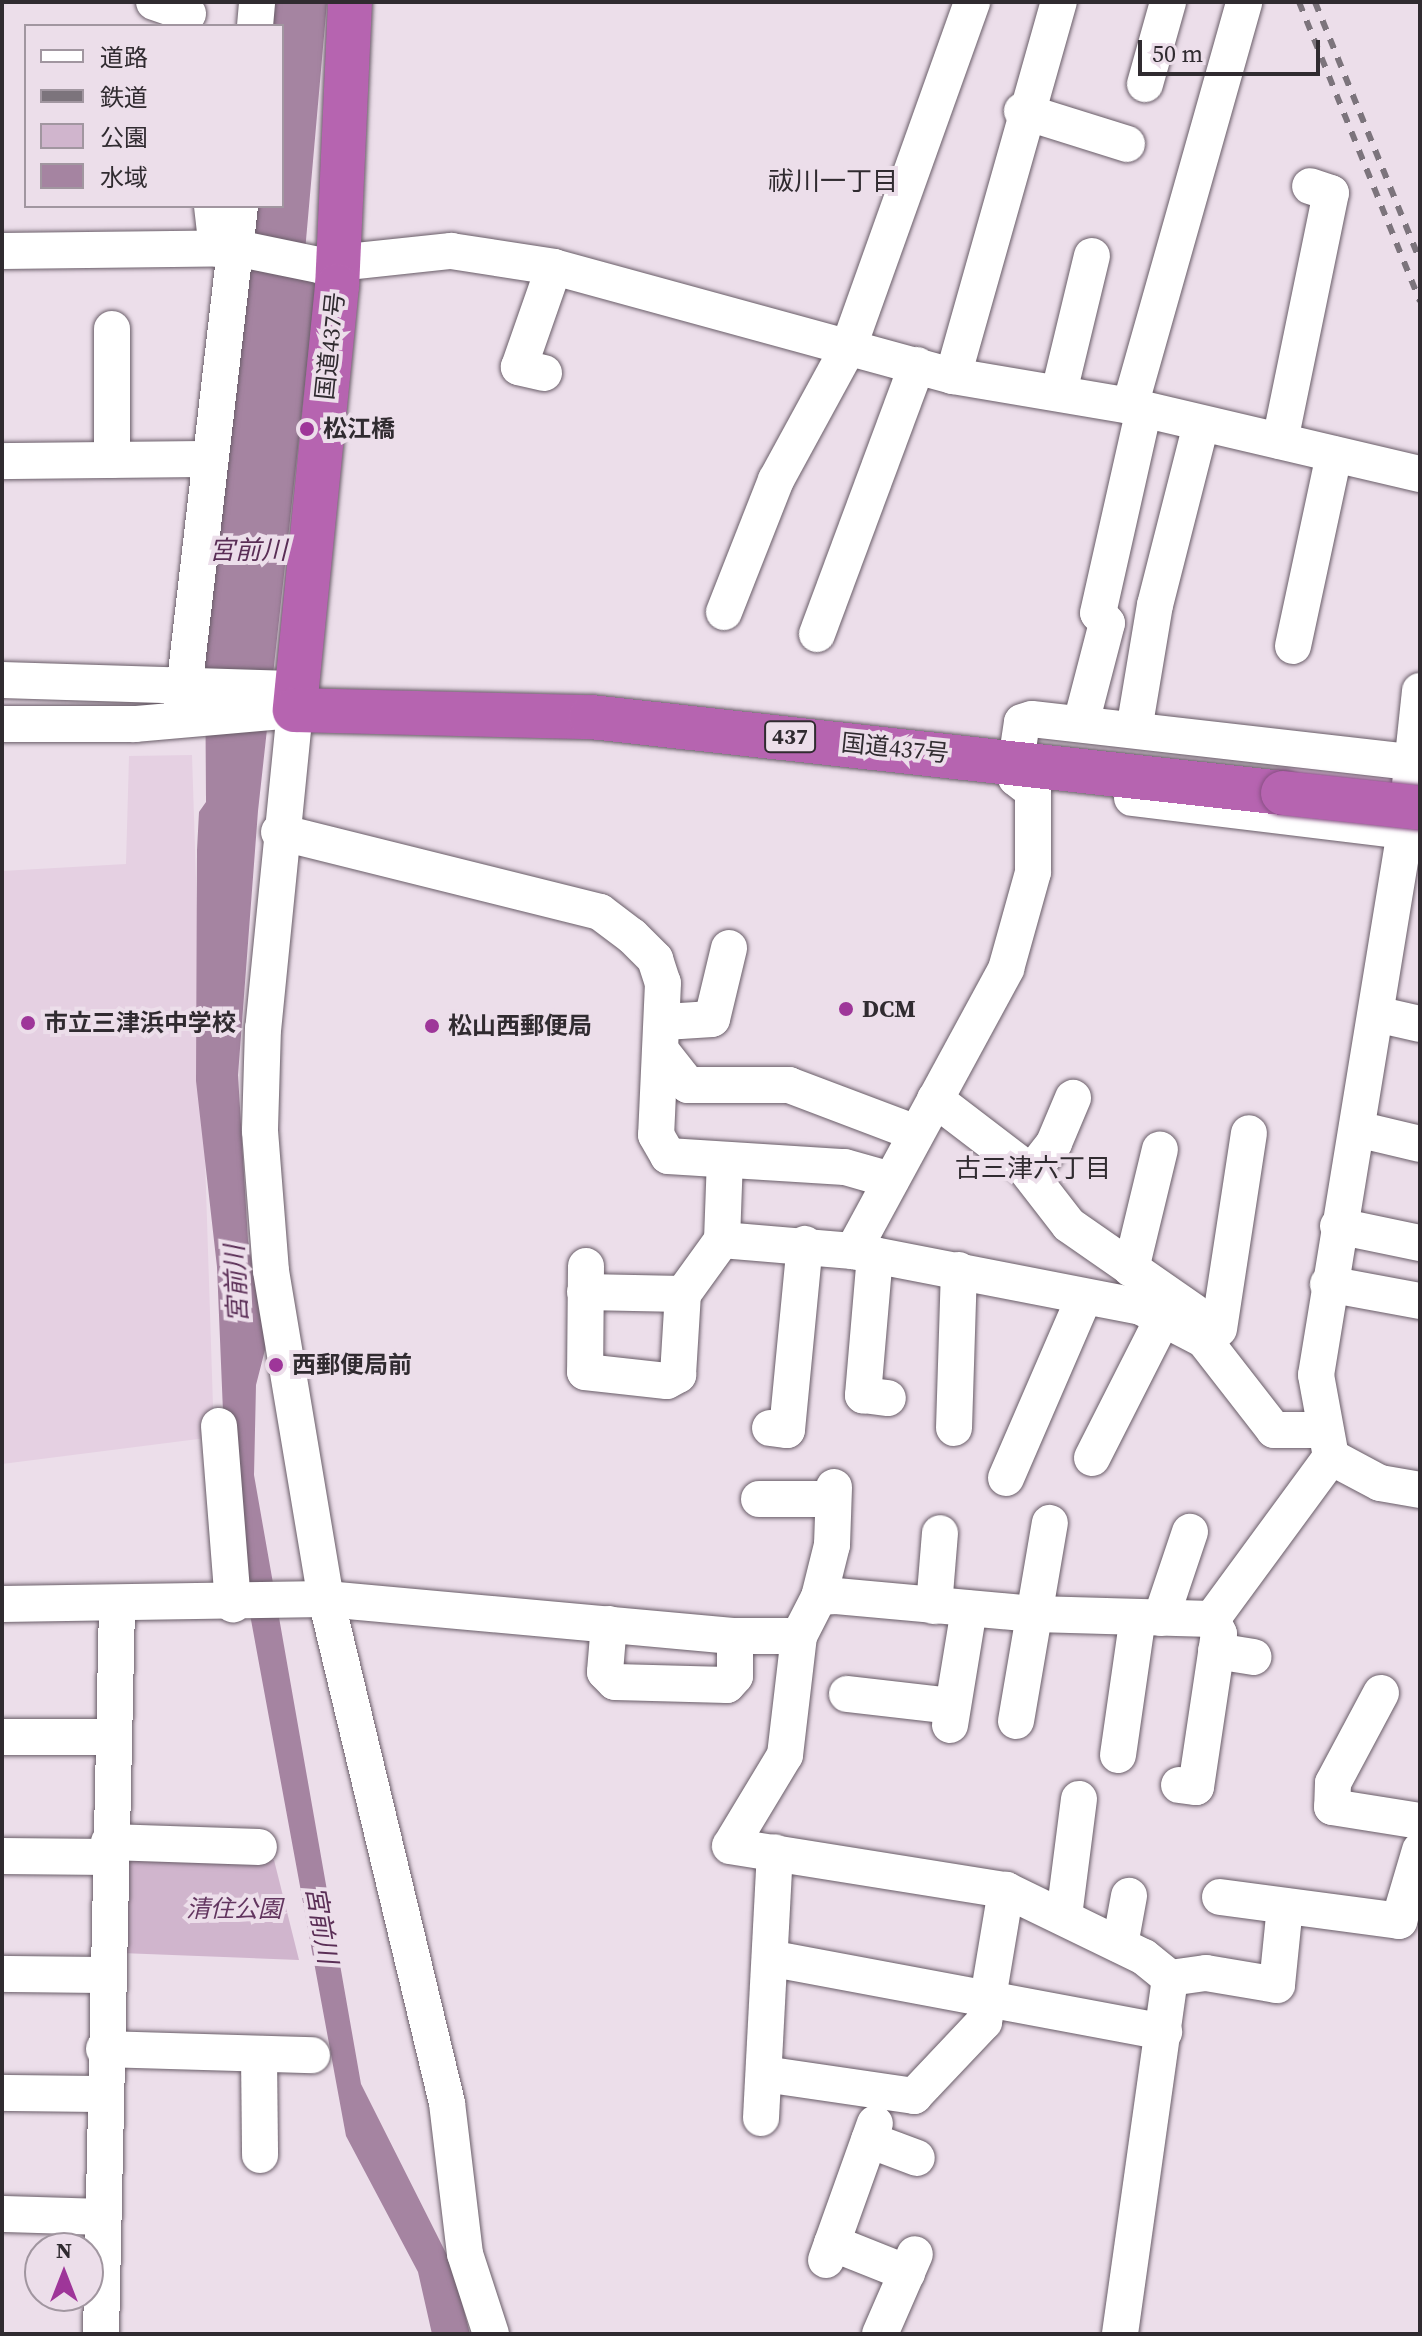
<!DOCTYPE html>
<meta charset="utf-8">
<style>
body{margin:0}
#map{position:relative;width:1422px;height:2336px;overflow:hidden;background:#ecdeea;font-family:"Source Serif 4","Noto Sans JP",serif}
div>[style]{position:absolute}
.built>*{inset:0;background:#e5d0e2}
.green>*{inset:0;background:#d0b5cd}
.water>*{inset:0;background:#a584a1}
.roads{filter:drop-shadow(0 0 2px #695d68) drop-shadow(0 0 2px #695d68)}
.minor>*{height:36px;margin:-18px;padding:0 18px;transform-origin:18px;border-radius:18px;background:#fff}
.highway>*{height:44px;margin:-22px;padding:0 22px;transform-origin:22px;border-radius:22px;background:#b664b0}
.rail>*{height:6px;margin-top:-3px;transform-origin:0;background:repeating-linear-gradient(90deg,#7c747c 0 10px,transparent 0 20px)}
.bridges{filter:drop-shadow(0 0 2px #875083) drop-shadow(0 0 2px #875083)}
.highway-bridge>*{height:44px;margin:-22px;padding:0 22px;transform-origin:22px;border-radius:22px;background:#b664b0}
.dots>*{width:22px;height:22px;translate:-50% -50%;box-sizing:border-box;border:4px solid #ecdeea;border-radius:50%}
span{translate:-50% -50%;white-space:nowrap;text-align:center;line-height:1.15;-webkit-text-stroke:8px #ecdeea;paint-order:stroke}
.shield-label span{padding:2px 6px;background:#ecdeea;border:2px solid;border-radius:6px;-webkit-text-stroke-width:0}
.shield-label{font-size:22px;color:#302b30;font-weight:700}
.street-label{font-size:24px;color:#302b30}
.poi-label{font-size:24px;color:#302b30;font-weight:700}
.left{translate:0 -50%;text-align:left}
.park-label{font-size:24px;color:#62355f;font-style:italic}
.neighbourhood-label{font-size:26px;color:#302b30}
.water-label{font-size:26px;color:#5a2e56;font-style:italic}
.frame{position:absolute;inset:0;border:4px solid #302b30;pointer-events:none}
.legend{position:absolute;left:24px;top:24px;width:260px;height:184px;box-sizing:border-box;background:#ecdeea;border:2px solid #a196a0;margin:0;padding:10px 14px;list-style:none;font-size:24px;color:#302b30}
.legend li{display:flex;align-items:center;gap:16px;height:40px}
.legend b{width:40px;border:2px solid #a196a0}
.north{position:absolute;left:24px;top:2232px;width:80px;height:80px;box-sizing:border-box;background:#ecdeea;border:2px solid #a196a0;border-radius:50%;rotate:0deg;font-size:22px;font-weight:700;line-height:32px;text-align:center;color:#302b30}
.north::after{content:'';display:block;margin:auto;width:28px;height:36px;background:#9e3699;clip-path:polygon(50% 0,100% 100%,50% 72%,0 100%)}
.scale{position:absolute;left:1138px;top:40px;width:182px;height:36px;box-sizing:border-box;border:4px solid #302b30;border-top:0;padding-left:10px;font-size:24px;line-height:28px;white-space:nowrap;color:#302b30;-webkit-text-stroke:6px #ecdeea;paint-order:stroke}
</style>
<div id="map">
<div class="built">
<div style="clip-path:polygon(192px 755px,214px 1437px,2px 1464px,2px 871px,126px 864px,129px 756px)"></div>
</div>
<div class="green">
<div style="clip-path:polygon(123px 1860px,274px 1860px,299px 1960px,121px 1953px)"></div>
</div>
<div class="water">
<div style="clip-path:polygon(270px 2px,327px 2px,304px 263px,317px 275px,258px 811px,238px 1075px,248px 1240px,266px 1346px,256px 1385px,254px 1475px,361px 2084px,453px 2267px,470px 2334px,432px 2334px,418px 2272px,346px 2136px,226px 1484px,217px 1267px,196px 1081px,197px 850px,199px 812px,206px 802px,205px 640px,250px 206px,282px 206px,282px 26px,267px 26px)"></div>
</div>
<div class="roads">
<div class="minor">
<div style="left:154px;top:2px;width:36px;rotate:19deg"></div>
<div style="left:255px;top:26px;width:24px;rotate:-85deg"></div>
<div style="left:1145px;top:84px;width:85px;rotate:-74.3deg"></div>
<div style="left:1022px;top:111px;width:110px;rotate:17.4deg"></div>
<div style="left:212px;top:206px;width:43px;rotate:83.4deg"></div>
<div style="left:2px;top:251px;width:234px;rotate:-0.7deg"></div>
<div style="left:236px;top:248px;width:85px;rotate:11.6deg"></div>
<div style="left:319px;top:265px;width:133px;rotate:-6.1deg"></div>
<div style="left:451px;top:251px;width:104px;rotate:8.8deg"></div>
<div style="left:554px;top:267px;width:414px;rotate:15.3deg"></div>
<div style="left:953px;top:376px;width:180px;rotate:9.6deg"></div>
<div style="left:1130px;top:406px;width:298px;rotate:13.2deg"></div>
<div style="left:112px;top:329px;width:131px;rotate:90deg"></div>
<div style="left:544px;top:373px;width:26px;rotate:-167deg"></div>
<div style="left:519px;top:367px;width:106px;rotate:-70.7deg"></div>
<div style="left:953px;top:376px;width:389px;rotate:-74.2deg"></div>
<div style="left:1059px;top:392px;width:140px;rotate:-76.4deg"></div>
<div style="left:1130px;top:406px;width:420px;rotate:-74.2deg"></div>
<div style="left:1280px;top:441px;width:253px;rotate:-78.4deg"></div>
<div style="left:1331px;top:193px;width:22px;rotate:-162deg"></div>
<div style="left:2px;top:461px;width:206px;rotate:-0.6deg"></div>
<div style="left:724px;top:612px;width:142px;rotate:-68.5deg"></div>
<div style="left:776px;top:480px;width:153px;rotate:-61.4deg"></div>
<div style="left:849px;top:346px;width:365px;rotate:-70.3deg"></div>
<div style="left:817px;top:634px;width:287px;rotate:-69.6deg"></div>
<div style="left:1293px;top:646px;width:196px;rotate:-77.9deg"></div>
<div style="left:2px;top:680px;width:290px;rotate:1.8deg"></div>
<div style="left:1420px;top:691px;width:141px;rotate:96.1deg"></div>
<div style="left:1405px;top:831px;width:551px;rotate:99.29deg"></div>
<div style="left:1316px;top:1375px;width:83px;rotate:79.6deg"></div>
<div style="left:1331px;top:1457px;width:55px;rotate:28deg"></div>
<div style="left:1380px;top:1483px;width:41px;rotate:9.9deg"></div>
<div style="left:181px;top:716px;width:513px;rotate:-83.4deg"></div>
<div style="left:1081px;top:723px;width:103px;rotate:-75.4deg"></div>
<div style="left:1107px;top:623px;width:13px;rotate:-132deg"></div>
<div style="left:1098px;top:613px;width:209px;rotate:-77.3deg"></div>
<div style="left:2px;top:724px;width:133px"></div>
<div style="left:135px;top:724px;width:161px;rotate:-5deg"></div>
<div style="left:295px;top:710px;width:320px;rotate:95.7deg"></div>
<div style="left:263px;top:1028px;width:103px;rotate:91.7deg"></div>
<div style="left:260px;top:1131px;width:140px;rotate:85.5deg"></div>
<div style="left:271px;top:1271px;width:333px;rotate:80.5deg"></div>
<div style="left:326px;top:1599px;width:518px;rotate:76.5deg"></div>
<div style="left:447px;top:2103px;width:152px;rotate:83.2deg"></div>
<div style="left:465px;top:2254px;width:84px;rotate:72deg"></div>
<div style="left:1134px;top:730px;width:127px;rotate:-80.5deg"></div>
<div style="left:1155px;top:605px;width:187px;rotate:-75.7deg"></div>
<div style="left:1025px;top:785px;width:11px;rotate:-142deg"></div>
<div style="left:1016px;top:778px;width:16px;rotate:-90deg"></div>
<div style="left:1016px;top:762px;width:40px;rotate:-81.5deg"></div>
<div style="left:1022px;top:722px;width:10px;rotate:-17deg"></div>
<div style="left:1032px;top:719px;width:390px;rotate:6.5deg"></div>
<div style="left:1132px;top:798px;width:290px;rotate:6.9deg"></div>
<div style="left:279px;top:832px;width:331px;rotate:14deg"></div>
<div style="left:600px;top:912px;width:40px;rotate:37deg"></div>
<div style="left:632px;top:936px;width:33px;rotate:45deg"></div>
<div style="left:655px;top:959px;width:25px;rotate:72deg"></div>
<div style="left:663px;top:983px;width:152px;rotate:92.6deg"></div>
<div style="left:656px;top:1135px;width:24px;rotate:60deg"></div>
<div style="left:668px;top:1156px;width:177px;rotate:3.6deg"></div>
<div style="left:845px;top:1167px;width:48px;rotate:15.8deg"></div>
<div style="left:1376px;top:1014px;width:45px;rotate:12.8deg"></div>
<div style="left:665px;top:1022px;width:47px;rotate:-3.7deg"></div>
<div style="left:712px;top:1019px;width:73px;rotate:-76.5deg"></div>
<div style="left:662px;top:1052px;width:42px;rotate:51.8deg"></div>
<div style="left:688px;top:1085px;width:101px"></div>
<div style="left:789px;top:1085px;width:136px;rotate:20.7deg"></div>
<div style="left:935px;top:1099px;width:112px;rotate:37.4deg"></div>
<div style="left:1024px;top:1167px;width:73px;rotate:52.2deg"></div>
<div style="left:1069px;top:1225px;width:152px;rotate:34.8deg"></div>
<div style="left:1357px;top:1129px;width:65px;rotate:13.4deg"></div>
<div style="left:1030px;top:1174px;width:39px;rotate:-52deg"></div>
<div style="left:1054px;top:1143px;width:49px;rotate:-67.1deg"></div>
<div style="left:1338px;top:1226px;width:84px;rotate:11.7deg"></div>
<div style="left:722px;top:1240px;width:131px;rotate:4.8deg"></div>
<div style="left:853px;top:1251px;width:293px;rotate:11deg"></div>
<div style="left:1141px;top:1307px;width:71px;rotate:27.6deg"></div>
<div style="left:1204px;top:1340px;width:114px;rotate:52.1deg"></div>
<div style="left:1274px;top:1430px;width:50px"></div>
<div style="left:853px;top:1251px;width:321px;rotate:-61.5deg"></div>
<div style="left:1006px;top:969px;width:101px;rotate:-74.4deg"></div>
<div style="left:1033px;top:872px;width:86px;rotate:-90deg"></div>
<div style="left:875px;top:1255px;width:141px;rotate:94.9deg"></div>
<div style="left:863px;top:1395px;width:25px;rotate:7deg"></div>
<div style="left:586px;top:1266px;width:106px;rotate:90.5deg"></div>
<div style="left:585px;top:1372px;width:82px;rotate:6.3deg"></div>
<div style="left:667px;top:1381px;width:13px;rotate:-29deg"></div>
<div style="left:678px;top:1375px;width:81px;rotate:-86.5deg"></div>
<div style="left:683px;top:1294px;width:67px;rotate:-54.2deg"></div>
<div style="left:722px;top:1240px;width:80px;rotate:-87.9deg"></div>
<div style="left:1131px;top:1269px;width:123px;rotate:-76.4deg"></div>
<div style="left:1328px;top:1284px;width:94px;rotate:10.5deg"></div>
<div style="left:585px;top:1292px;width:98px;rotate:1.2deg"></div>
<div style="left:1219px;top:1329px;width:198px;rotate:-81.3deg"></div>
<div style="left:219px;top:1426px;width:179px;rotate:85.5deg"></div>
<div style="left:770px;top:1428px;width:17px;rotate:7deg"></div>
<div style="left:787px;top:1430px;width:187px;rotate:-84.5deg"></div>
<div style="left:954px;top:1428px;width:158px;rotate:-88.2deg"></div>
<div style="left:1092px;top:1458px;width:157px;rotate:-63.1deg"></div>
<div style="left:1006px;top:1478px;width:196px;rotate:-66.6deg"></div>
<div style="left:759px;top:1499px;width:74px"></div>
<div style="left:819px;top:1597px;width:54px;rotate:-76deg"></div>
<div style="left:832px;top:1545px;width:58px;rotate:-88deg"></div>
<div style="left:2px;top:1604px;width:324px;rotate:-0.9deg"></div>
<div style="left:326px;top:1599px;width:411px;rotate:5.2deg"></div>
<div style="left:735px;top:1636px;width:64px"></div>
<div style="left:799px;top:1636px;width:44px;rotate:-62.9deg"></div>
<div style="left:819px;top:1597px;width:17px;rotate:-3deg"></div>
<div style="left:836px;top:1596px;width:200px;rotate:5.2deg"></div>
<div style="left:1035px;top:1614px;width:177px;rotate:1.6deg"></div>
<div style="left:1212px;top:1619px;width:201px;rotate:-53.7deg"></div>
<div style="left:934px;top:1606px;width:73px;rotate:-85.3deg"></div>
<div style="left:1161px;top:1618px;width:91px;rotate:-71.4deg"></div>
<div style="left:609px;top:1624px;width:48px;rotate:94.8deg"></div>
<div style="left:605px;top:1672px;width:14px;rotate:45deg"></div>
<div style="left:615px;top:1682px;width:112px;rotate:1.5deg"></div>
<div style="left:727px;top:1685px;width:12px;rotate:-48deg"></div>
<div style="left:735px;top:1676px;width:40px;rotate:-90deg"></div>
<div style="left:799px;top:1636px;width:120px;rotate:96.7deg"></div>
<div style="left:785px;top:1755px;width:106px;rotate:121.1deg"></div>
<div style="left:730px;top:1846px;width:279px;rotate:9.1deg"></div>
<div style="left:1006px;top:1890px;width:153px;rotate:25.9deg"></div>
<div style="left:1144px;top:1957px;width:33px;rotate:39deg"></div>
<div style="left:1170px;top:1978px;width:359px;rotate:98deg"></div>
<div style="left:1216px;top:1651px;width:38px;rotate:9deg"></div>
<div style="left:1381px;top:1693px;width:102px;rotate:118.1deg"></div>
<div style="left:1333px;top:1783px;width:24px;rotate:92deg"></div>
<div style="left:1332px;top:1807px;width:89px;rotate:9deg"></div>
<div style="left:847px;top:1694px;width:106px;rotate:6.5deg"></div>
<div style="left:1016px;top:1721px;width:201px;rotate:-80.3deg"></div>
<div style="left:950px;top:1725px;width:118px;rotate:-80.7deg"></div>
<div style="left:2px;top:1737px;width:111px"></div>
<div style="left:1118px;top:1755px;width:139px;rotate:-81.8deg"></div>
<div style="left:1179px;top:1785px;width:17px;rotate:7deg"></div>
<div style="left:1196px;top:1787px;width:155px;rotate:-81.5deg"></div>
<div style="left:1219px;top:1634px;width:17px;rotate:-115deg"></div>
<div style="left:109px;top:1842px;width:150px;rotate:1.9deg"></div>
<div style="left:2px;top:1856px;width:107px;rotate:0.5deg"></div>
<div style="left:1220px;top:1897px;width:181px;rotate:7.6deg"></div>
<div style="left:1399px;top:1921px;width:74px;rotate:-73.5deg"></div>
<div style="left:1064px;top:1916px;width:118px;rotate:-82.7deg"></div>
<div style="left:1120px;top:1945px;width:50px;rotate:-79.6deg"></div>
<div style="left:774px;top:1959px;width:397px;rotate:10.6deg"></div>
<div style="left:2px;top:1974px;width:104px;rotate:0.6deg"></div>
<div style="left:1170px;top:1978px;width:36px;rotate:-8deg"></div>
<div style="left:1206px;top:1973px;width:72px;rotate:9.6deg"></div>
<div style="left:1277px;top:1985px;width:79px;rotate:-84.2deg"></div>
<div style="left:104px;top:2049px;width:208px;rotate:1.7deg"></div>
<div style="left:259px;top:2054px;width:101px;rotate:89.4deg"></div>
<div style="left:764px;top:2074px;width:152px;rotate:8.3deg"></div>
<div style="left:914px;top:2096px;width:102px;rotate:-46.6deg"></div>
<div style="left:984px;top:2022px;width:134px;rotate:-80.5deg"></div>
<div style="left:2px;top:2093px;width:101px;rotate:0.6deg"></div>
<div style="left:761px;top:2118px;width:266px;rotate:-87deg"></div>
<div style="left:869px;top:2140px;width:51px;rotate:20.6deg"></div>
<div style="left:2px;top:2214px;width:101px;rotate:1.7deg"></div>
<div style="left:832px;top:2243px;width:81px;rotate:21.8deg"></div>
<div style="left:826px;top:2260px;width:145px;rotate:-70.3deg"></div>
<div style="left:101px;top:2334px;width:730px;rotate:-88.74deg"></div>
<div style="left:880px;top:2334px;width:87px;rotate:-66.4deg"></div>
</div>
<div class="highway">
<div style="left:350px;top:2px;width:284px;rotate:92.6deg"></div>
<div style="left:337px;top:286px;width:426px;rotate:95.7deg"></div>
<div style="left:295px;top:710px;width:296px;rotate:1.4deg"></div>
<div style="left:591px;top:717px;width:696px;rotate:6.27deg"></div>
</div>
</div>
<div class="rail">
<div style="left:1299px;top:2px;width:323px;rotate:68deg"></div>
<div style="left:1315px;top:2px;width:279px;rotate:67.9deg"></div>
</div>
<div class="bridges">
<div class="highway-bridge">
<div style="left:1283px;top:793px;width:138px;rotate:6.2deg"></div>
</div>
</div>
<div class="dots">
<div style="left:307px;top:429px;background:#9e3699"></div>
<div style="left:846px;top:1009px;background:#9e3699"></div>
<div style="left:28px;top:1023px;background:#9e3699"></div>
<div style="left:432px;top:1026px;background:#9e3699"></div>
<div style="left:276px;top:1365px;background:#9e3699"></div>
</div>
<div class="shield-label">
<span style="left:790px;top:737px">437</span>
</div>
<div class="street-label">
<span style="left:330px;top:346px;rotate:-84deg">国道437号</span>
<span style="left:895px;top:748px;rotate:6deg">国道437号</span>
</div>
<div class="poi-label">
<span class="left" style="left:323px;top:429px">松江橋</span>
<span class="left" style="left:862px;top:1009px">DCM</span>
<span class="left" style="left:44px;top:1023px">市立三津浜中学校</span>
<span class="left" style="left:448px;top:1026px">松山西郵便局</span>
<span class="left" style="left:292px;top:1365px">西郵便局前</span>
</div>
<div class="park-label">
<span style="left:234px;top:1909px">清住公園</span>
</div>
<div class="neighbourhood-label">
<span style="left:833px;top:182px">祓川一丁目</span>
<span style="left:1033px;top:1169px">古三津六丁目</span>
</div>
<div class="water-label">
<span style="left:248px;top:551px">宮前川</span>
<span style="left:237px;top:1284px;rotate:-93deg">宮前川</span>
<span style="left:321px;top:1925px;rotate:80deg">宮前川</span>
</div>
<div class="frame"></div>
<ul class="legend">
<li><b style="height:10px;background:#fff"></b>道路</li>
<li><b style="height:10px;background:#7c747c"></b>鉄道</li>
<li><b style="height:22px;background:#d0b5cd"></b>公園</li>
<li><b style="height:22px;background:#a584a1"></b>水域</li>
</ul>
<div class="north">N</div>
<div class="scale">50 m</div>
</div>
